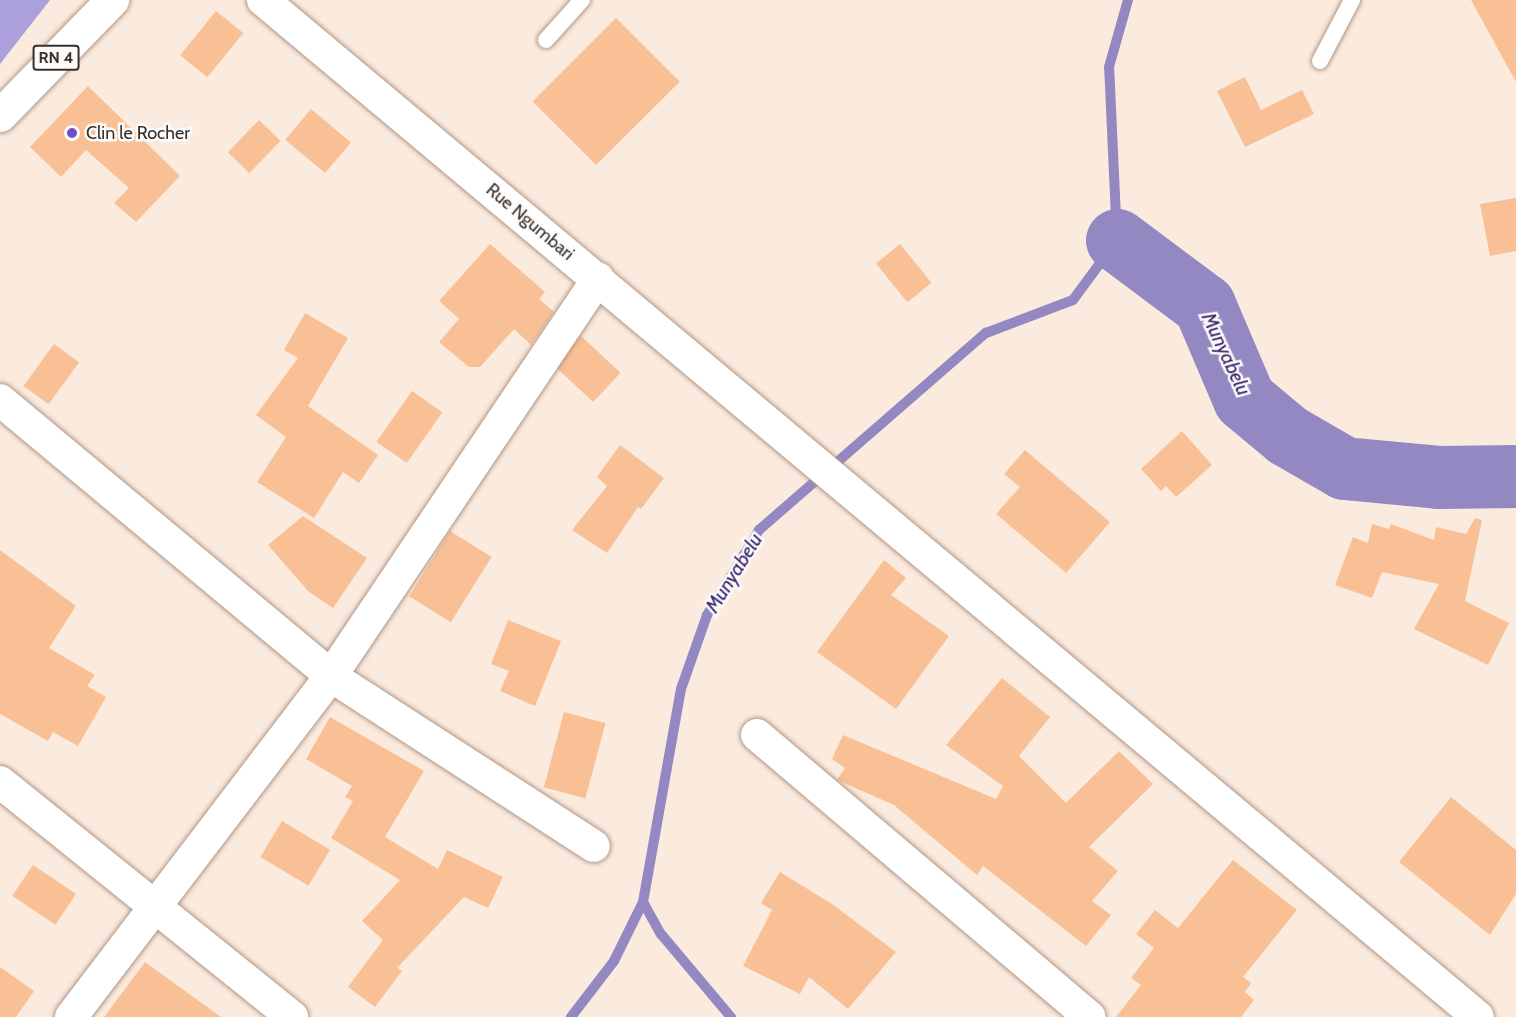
<!DOCTYPE html>
<style>
body{margin:0}
#map{position:relative;width:1516px;height:1017px;overflow:hidden;background:#fbeade;font-family:Cabin,sans-serif}
div>[style]{position:absolute}
.forest>*{inset:0;background:#aba0dc}
.stream>*{height:10px;margin:-5px;padding:0 5px;transform-origin:5px;border-radius:5px;background:#9388c2}
.river>*{height:63px;margin:-31.5px;padding:0 31.5px;transform-origin:31.5px;border-radius:31.5px;background:#9388c2}
.building>*{inset:0;background:#f9c095;transform-origin:0 0}
.roads{filter:drop-shadow(0 0 2px #b19784) drop-shadow(0 0 2px #b19784)}
.service>*{height:16px;margin:-8px;padding:0 8px;transform-origin:8px;border-radius:8px;background:#fff}
.minor>*{height:32px;margin:-16px;padding:0 16px;transform-origin:16px;border-radius:16px;background:#fff}
.trunk>*{height:33px;margin:-16.5px;padding:0 16.5px;transform-origin:16.5px;border-radius:16.5px;background:#fff}
.dots>*{width:16px;height:16px;translate:-50% -50%;box-sizing:border-box;border:3px solid #fbfbfb;border-radius:50%}
span{translate:-50% -50%;white-space:nowrap;text-align:center;line-height:1.15;-webkit-text-stroke:5px #fbfbfb;paint-order:stroke}
.shield-label span{padding:2px 4px;background:#fbfbfb;border:2px solid;border-radius:4px;-webkit-text-stroke-width:0}
.shield-label{font-size:16px;color:#3a3028;font-weight:700}
.poi-label{font-size:18px;color:#3a3028}
.left{translate:0 -50%;text-align:left}
.street-label{font-size:18px;color:#3a3028}
.water-label{font-size:20px;color:#39236a;font-style:italic}
</style>
<div id="map">
<div class="forest">
<div style="clip-path:polygon(0 0,50px 0,0 64px)"></div>
</div>
<div class="stream">
<div style="left:643px;top:902px;width:37px;rotate:61deg"></div>
<div style="left:661px;top:934px;width:109px;rotate:49.9deg"></div>
<div style="left:571px;top:1017px;width:71px;rotate:-52.5deg"></div>
<div style="left:614px;top:961px;width:66px;rotate:-63.8deg"></div>
<div style="left:643px;top:902px;width:216px;rotate:-79.9deg"></div>
<div style="left:681px;top:689px;width:78px;rotate:-70.6deg"></div>
<div style="left:707px;top:615px;width:100px;rotate:-58.5deg"></div>
<div style="left:759px;top:530px;width:301px;rotate:-41deg"></div>
<div style="left:986px;top:333px;width:93px;rotate:-20.8deg"></div>
<div style="left:1073px;top:300px;width:74px;rotate:-53.7deg"></div>
<div style="left:1117px;top:240px;width:173px;rotate:-92.6deg"></div>
<div style="left:1109px;top:67px;width:70px;rotate:-74.2deg"></div>
</div>
<div class="river">
<div style="left:1117px;top:240px;width:109px;rotate:36.8deg"></div>
<div style="left:1204px;top:305px;width:102px;rotate:66.9deg"></div>
<div style="left:1244px;top:399px;width:56px;rotate:39.9deg"></div>
<div style="left:1287px;top:435px;width:66px;rotate:30.1deg"></div>
<div style="left:1344px;top:468px;width:95px;rotate:5.4deg"></div>
<div style="left:1439px;top:477px;width:77px;rotate:-0.7deg"></div>
</div>
<div class="building">
<div style="clip-path:polygon(1471px 0,1516px 0,1516px 82px)"></div>
<div style="left:216px;top:11px;width:35px;height:57px;rotate:39deg"></div>
<div style="left:616px;top:18px;width:90px;height:118px;rotate:45deg"></div>
<div style="clip-path:polygon(1245px 77px,1261px 110px,1302px 90px,1314px 114px,1245px 147px,1217px 91px)"></div>
<div style="clip-path:polygon(88px 86px,180px 176px,136px 222px,114px 203px,129px 188px,86px 150px,61px 177px,30px 147px)"></div>
<div style="left:311px;top:109px;width:52px;height:40px;rotate:40deg"></div>
<div style="left:259px;top:120px;width:30px;height:45px;rotate:44deg"></div>
<div style="clip-path:polygon(1516px 198px,1516px 251px,1490px 256px,1480px 204px)"></div>
<div style="clip-path:polygon(490px 244px,545px 292px,539px 299px,554px 312px,531px 345px,514px 329px,480px 367px,469px 367px,439px 342px,459px 319px,439px 301px)"></div>
<div style="left:900px;top:244px;width:50px;height:31px;rotate:51deg"></div>
<div style="clip-path:polygon(305px 313px,348px 338px,308px 406px,378px 455px,359px 483px,343px 472px,314px 518px,257px 482px,286px 437px,256px 415px,298px 358px,284px 350px)"></div>
<div style="left:581px;top:336px;width:54px;height:40px;rotate:43deg"></div>
<div style="left:54px;top:344px;width:31px;height:52px;rotate:36deg"></div>
<div style="left:412px;top:391px;width:37px;height:62px;rotate:35deg"></div>
<div style="clip-path:polygon(1182px 431px,1212px 465px,1176px 497px,1166px 486px,1161px 491px,1141px 469px)"></div>
<div style="clip-path:polygon(620px 445px,664px 478px,641px 509px,638px 507px,607px 553px,572px 530px,607px 486px,597px 477px)"></div>
<div style="clip-path:polygon(1025px 450px,1110px 522px,1066px 573px,996px 514px,1020px 487px,1004px 474px)"></div>
<div style="clip-path:polygon(303px 516px,367px 558px,333px 608px,308px 591px,268px 545px)"></div>
<div style="clip-path:polygon(1475px 518px,1482px 520px,1465px 601px,1509px 623px,1488px 665px,1414px 629px,1439px 584px,1382px 572px,1372px 598px,1335px 585px,1353px 537px,1368px 543px,1372px 524px,1389px 529px,1391px 524px,1434px 540px,1436px 527px,1466px 534px)"></div>
<div style="left:450px;top:531px;width:49px;height:77px;rotate:32deg"></div>
<div style="clip-path:polygon(0 550px,76px 606px,49px 648px,95px 675px,87px 686px,106px 697px,78px 746px,53px 732px,48px 741px,0 714px)"></div>
<div style="clip-path:polygon(884px 560px,906px 578px,891px 595px,949px 636px,896px 709px,817px 652px)"></div>
<div style="clip-path:polygon(508px 620px,561px 641px,535px 706px,500px 691px,509px 671px,491px 664px)"></div>
<div style="clip-path:polygon(1002px 678px,1050px 717px,1019px 756px,1066px 803px,1119px 751px,1153px 784px,1089px 847px,1118px 871px,1092px 901px,1111px 915px,1086px 946px,983px 866px,977px 875px,894px 805px,837px 780px,845px 768px,832px 759px,843px 735px,996px 799px,1003px 786px,946px 745px)"></div>
<div style="left:564px;top:712px;width:43px;height:78px;rotate:15deg"></div>
<div style="clip-path:polygon(330px 717px,424px 771px,385px 837px,438px 869px,447px 850px,503px 877px,488px 908px,464px 897px,397px 968px,402px 971px,375px 1007px,348px 987px,383px 940px,362px 921px,400px 880px,331px 838px,353px 801px,345px 797px,352px 786px,306px 759px)"></div>
<div style="clip-path:polygon(1451px 797px,1516px 850px,1516px 894px,1490px 935px,1399px 862px)"></div>
<div style="left:282px;top:821px;width:56px;height:42px;rotate:31deg"></div>
<div style="clip-path:polygon(1233px 860px,1297px 910px,1243px 977px,1251px 983px,1245px 992px,1254px 1000px,1241px 1017px,1116px 1017px,1141px 985px,1131px 978px,1154px 948px,1136px 934px,1155px 910px,1178px 928px)"></div>
<div style="left:33px;top:865px;width:52px;height:37px;rotate:34deg"></div>
<div style="clip-path:polygon(780px 872px,832px 904px,896px 952px,848px 1009px,809px 977px,800px 994px,743px 966px,772px 910px,761px 903px)"></div>
<div style="clip-path:polygon(145px 962px,221px 1017px,104px 1017px)"></div>
<div style="clip-path:polygon(0 967px,34px 991px,16px 1017px,0 1017px)"></div>
</div>
<div class="roads">
<div class="service">
<div style="left:546px;top:40px;width:54px;rotate:-48deg"></div>
<div style="left:1320px;top:61px;width:69px;rotate:-62.3deg"></div>
</div>
<div class="minor">
<div style="left:263px;top:0;width:1584px;rotate:39.93deg"></div>
<div style="left:0;top:400px;width:431px;rotate:39.8deg"></div>
<div style="left:331px;top:676px;width:313px;rotate:32.9deg"></div>
<div style="left:757px;top:735px;width:436px;rotate:40.3deg"></div>
<div style="left:0;top:782px;width:375px;rotate:38.8deg"></div>
<div style="left:71px;top:1017px;width:429px;rotate:-52.7deg"></div>
<div style="left:331px;top:676px;width:479px;rotate:-56.1deg"></div>
</div>
<div class="trunk">
<div style="left:0;top:115px;width:161px;rotate:-45.8deg"></div>
</div>
</div>
<div class="dots">
<div style="left:72px;top:133px;background:#724ec7"></div>
</div>
<div class="shield-label">
<span style="left:56px;top:58px">RN 4</span>
</div>
<div class="poi-label">
<span class="left" style="left:86px;top:133px">Clin le Rocher</span>
</div>
<div class="street-label">
<span style="left:530px;top:222px;rotate:40deg">Rue Ngumbari</span>
</div>
<div class="water-label">
<span style="left:1226px;top:354px;rotate:65deg">Munyabelu</span>
<span style="left:734px;top:573px;rotate:-58deg">Munyabelu</span>
</div>
</div>
